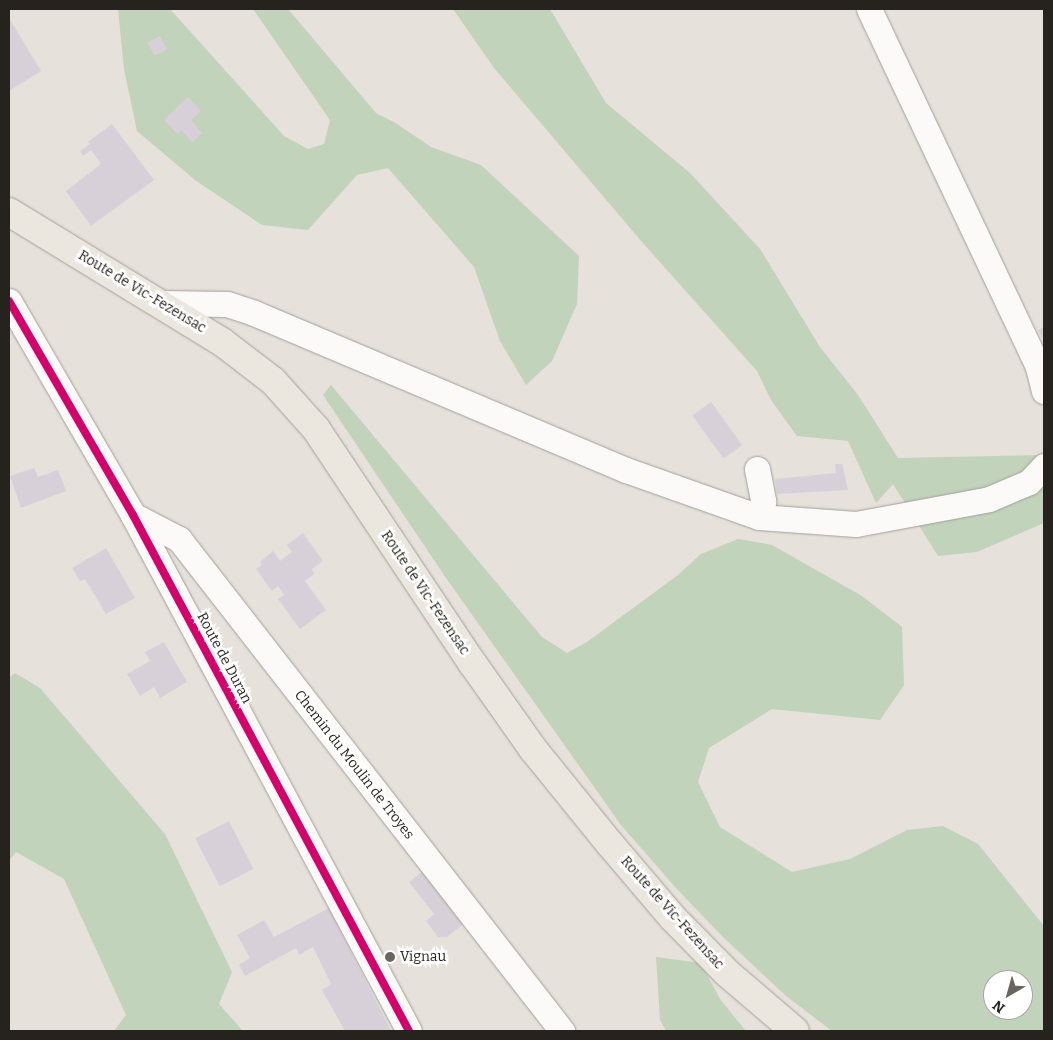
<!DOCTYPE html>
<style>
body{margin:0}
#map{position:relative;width:1053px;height:1040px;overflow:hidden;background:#e6e1da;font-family:Bitter,serif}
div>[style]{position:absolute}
.green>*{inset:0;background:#c1d3bb}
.building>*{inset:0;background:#d8d0d8;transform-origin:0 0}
.roads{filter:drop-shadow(0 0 1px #a3a09b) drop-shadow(0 0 1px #a3a09b)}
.minor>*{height:25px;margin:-12.5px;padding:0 12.5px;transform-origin:12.5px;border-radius:12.5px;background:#fbfaf9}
.major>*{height:28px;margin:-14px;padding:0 14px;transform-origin:14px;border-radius:14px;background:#ebe7de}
.cycleway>*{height:8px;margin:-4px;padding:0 4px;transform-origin:4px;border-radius:4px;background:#d6006c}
.dots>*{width:14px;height:14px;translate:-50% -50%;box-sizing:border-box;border:2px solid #fff;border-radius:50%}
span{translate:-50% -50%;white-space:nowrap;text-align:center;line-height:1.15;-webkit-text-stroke:5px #fff;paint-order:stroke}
.street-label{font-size:14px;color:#26231e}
.poi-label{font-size:14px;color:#26231e}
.left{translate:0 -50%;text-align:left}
.frame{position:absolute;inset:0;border:10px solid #26231e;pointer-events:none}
.north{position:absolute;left:983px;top:970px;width:50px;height:50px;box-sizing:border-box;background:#fff;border:1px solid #a8a7a5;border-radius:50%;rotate:218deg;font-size:14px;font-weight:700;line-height:20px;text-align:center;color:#26231e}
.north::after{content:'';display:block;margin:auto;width:18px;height:22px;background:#696660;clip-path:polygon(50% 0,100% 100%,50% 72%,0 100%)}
</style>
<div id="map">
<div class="green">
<div style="clip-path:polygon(118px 9px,170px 9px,284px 136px,308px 149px,324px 144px,330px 120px,253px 9px,288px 9px,376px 113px,394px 122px,431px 147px,481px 165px,579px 256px,577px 304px,552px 361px,526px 385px,500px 341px,474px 267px,388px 168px,357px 175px,308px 230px,262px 225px,195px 180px,137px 131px,124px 69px)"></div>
<div style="clip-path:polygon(453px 9px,550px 9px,606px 103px,690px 173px,760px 249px,820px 347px,858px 395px,898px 458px,1044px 455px,1044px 523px,977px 552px,938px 556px,893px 484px,876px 503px,848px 441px,797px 436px,771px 400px,757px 371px,642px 242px,494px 68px)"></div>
<div style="clip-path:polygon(evenodd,331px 385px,542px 637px,567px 653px,587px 642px,678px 575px,701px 554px,738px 539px,772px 545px,862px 596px,902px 627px,904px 685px,880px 720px,772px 709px,709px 748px,698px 782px,720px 827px,792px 872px,850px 859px,907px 830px,943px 826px,978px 844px,1044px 926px,1044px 1031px,832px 1031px,786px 996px,722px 936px,676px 888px,621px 825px,446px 578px,323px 395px,331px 385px,993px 980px,1023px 980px,1023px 1010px,993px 1010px,993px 980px)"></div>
<div style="clip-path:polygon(15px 673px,40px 688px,165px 834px,232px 972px,219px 1004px,243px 1031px,114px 1031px,126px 1015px,64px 879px,16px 852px,9px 861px,9px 678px)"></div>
<div style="clip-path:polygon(656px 957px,701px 963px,720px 999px,746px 1031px,666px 1031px,660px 1020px)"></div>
</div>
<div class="building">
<div style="clip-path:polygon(9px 18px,41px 71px,9px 91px)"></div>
<div style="left:160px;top:36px;width:15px;height:14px;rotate:62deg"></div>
<div style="clip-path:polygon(188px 97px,201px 111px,191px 120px,202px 133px,192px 142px,181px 130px,177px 134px,164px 120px)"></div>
<div style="clip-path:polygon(112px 124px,154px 180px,91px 226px,66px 191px,101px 164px,91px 150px,83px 156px,80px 151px,90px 144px,88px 142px)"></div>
<div style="clip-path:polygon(1044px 327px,1044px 342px,1038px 330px)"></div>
<div style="left:711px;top:402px;width:53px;height:23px;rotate:54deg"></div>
<div style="clip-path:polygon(835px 464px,842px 464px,848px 490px,777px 494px,775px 479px,836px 473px)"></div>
<div style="clip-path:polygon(34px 468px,38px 477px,58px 470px,66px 491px,21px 508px,10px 476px)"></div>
<div style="clip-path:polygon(303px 533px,323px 561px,312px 569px,314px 574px,305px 581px,326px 610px,300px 629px,278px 599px,284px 595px,278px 586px,272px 591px,256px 569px,262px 565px,260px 562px,273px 551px,280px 561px,292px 552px,287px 545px)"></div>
<div style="clip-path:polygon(106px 548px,135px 598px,106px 614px,85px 579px,80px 581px,72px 568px)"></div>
<div style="clip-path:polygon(164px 642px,187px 682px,160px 698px,154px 687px,140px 696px,127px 674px,150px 661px,145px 652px)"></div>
<div style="left:229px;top:821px;width:54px;height:38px;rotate:63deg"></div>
<div style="clip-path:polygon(423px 871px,463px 924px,447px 937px,438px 937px,426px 921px,434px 914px,409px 882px)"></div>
<div style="clip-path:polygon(329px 908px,360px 970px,391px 1031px,345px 1031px,322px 990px,331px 984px,313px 947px,299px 955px,296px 948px,245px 976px,239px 965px,250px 958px,237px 935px,264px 920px,274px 937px)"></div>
</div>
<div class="roads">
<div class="minor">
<div style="left:869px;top:9px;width:396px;rotate:64.7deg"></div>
<div style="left:1038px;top:367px;width:25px;rotate:76deg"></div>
<div style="left:9px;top:301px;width:247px;rotate:59.9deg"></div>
<div style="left:133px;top:515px;width:585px;rotate:61.86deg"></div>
<div style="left:161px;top:303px;width:66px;rotate:0.9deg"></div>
<div style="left:227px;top:304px;width:28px;rotate:18deg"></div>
<div style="left:254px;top:313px;width:404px;rotate:22.9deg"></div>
<div style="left:626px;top:470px;width:141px;rotate:19.5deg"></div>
<div style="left:759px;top:517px;width:97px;rotate:4.1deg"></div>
<div style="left:856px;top:524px;width:135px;rotate:-10.6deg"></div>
<div style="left:989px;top:499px;width:43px;rotate:-23deg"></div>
<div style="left:1029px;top:482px;width:22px;rotate:-47deg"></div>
<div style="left:757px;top:469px;width:33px;rotate:79deg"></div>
<div style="left:763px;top:501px;width:16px;rotate:104deg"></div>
<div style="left:133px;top:515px;width:52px;rotate:27.6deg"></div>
<div style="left:179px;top:539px;width:624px;rotate:52.1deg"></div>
</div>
<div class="major">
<div style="left:9px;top:212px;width:250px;rotate:31.4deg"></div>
<div style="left:222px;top:342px;width:64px;rotate:37.4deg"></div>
<div style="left:273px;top:381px;width:64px;rotate:48.1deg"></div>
<div style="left:316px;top:429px;width:283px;rotate:56.3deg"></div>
<div style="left:473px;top:664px;width:104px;rotate:54.8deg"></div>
<div style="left:533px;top:749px;width:122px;rotate:51deg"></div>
<div style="left:610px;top:844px;width:97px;rotate:49.6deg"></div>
<div style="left:673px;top:918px;width:77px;rotate:45.5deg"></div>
<div style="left:727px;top:973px;width:89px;rotate:40.5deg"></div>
</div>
</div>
<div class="cycleway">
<div style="left:9px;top:301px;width:247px;rotate:59.9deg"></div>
<div style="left:133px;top:515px;width:585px;rotate:61.86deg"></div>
</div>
<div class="dots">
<div style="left:390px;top:957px;background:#696660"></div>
</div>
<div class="street-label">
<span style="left:142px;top:292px;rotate:31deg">Route de Vic-Fezensac</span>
<span style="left:425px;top:593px;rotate:56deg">Route de Vic-Fezensac</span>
<span style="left:224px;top:658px;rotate:62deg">Route de Duran</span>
<span style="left:354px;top:765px;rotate:52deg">Chemin du Moulin de Troyes</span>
<span style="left:672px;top:913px;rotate:48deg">Route de Vic-Fezensac</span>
</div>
<div class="poi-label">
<span class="left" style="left:400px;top:957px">Vignau</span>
</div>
<div class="frame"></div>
<div class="north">N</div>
</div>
